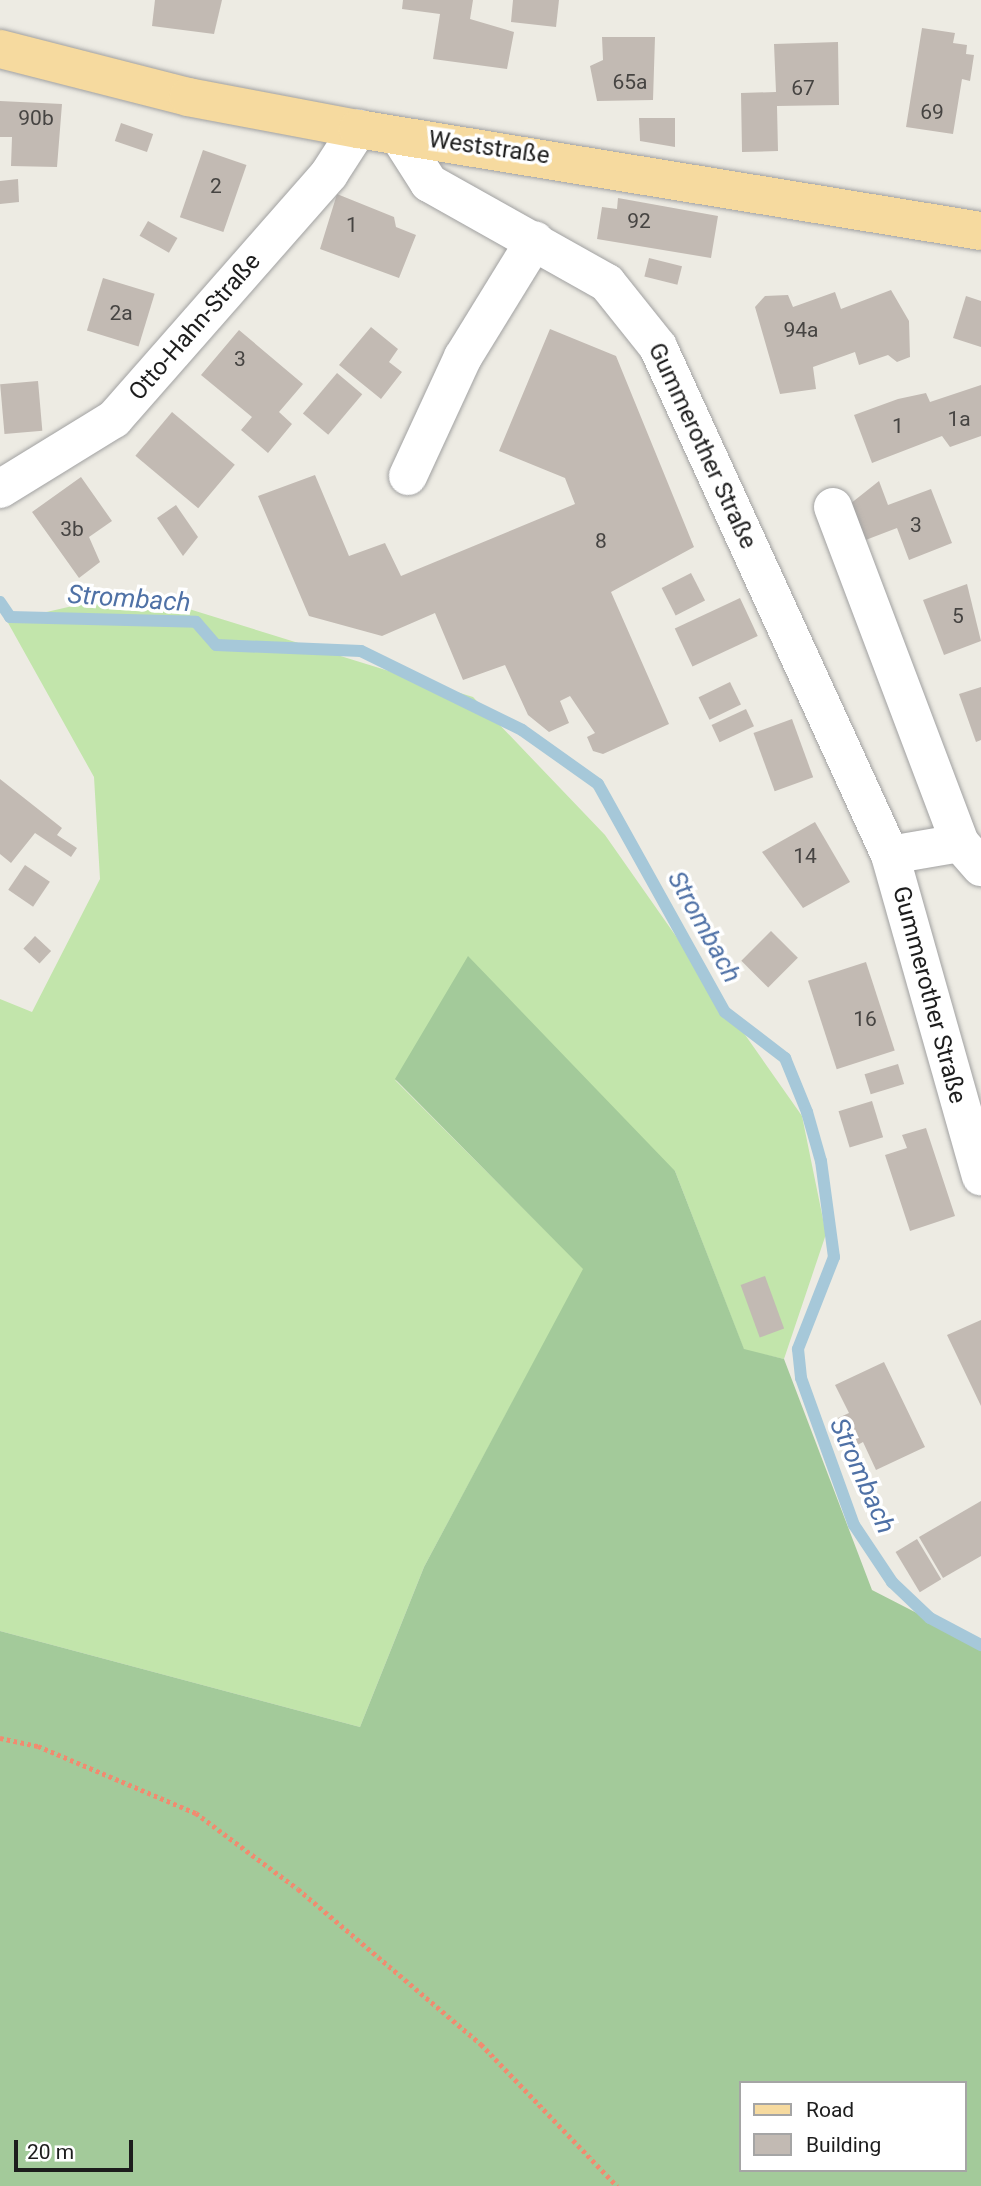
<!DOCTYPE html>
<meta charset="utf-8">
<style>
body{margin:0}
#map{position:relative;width:981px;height:2186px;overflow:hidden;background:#edebe3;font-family:Roboto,sans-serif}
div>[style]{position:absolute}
.grass>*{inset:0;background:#c2e5ab}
.forest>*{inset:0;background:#a3ca9a}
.stream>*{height:12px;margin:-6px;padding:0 6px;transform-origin:6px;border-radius:6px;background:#a6c8d9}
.building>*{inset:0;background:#c2bab3;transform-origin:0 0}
.path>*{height:4.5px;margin-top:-2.25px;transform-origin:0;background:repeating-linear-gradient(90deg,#f18b70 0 3.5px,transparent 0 7px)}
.roads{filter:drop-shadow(0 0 2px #a1a1a1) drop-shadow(0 0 2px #a1a1a1)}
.minor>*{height:38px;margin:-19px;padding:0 19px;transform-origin:19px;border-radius:19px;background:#fff}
.major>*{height:38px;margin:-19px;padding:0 19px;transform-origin:19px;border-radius:19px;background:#f6da9f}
span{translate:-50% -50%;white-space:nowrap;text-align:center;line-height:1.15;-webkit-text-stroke:7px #fff;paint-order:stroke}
.number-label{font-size:21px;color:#464442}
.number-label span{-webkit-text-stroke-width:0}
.street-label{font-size:24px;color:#1d1d1d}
.water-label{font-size:26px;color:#4f71a6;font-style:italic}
.legend{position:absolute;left:739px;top:2081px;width:228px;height:91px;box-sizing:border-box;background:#fff;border:2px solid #a5a5a5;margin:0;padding:9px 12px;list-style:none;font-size:21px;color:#1d1d1d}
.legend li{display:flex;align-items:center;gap:14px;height:35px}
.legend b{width:35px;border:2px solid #a5a5a5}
.scale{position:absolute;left:14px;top:2140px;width:119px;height:32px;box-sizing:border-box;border:4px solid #1d1d1d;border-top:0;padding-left:9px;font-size:21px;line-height:24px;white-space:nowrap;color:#1d1d1d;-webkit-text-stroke:5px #fff;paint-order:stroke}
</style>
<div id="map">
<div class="grass">
<div style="clip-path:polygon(134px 592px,473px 697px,605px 835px,802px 1116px,826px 1234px,784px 1359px,744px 1350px,675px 1171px,395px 1080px,584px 1269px,424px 1567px,360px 1727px,0 1631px,0 999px,32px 1012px,100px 879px,94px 777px,7px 621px)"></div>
</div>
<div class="forest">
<div style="clip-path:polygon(evenodd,468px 956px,675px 1171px,744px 1349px,784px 1359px,872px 1590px,981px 1646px,981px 2186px,0 2186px,0 1631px,360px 1727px,424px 1567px,583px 1269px,395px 1079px,468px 956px,741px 2083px,965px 2083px,965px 2170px,741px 2170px,741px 2083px)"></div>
</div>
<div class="stream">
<div style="left:0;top:602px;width:18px;rotate:56deg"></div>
<div style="left:10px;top:617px;width:186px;rotate:1.5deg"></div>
<div style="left:196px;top:622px;width:30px;rotate:49deg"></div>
<div style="left:216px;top:645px;width:145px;rotate:2.4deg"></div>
<div style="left:361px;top:651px;width:179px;rotate:26.1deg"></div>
<div style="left:522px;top:730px;width:93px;rotate:35.4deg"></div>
<div style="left:598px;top:784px;width:261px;rotate:60.9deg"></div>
<div style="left:725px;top:1012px;width:76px;rotate:37.5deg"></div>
<div style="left:785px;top:1058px;width:58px;rotate:67.8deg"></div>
<div style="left:807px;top:1112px;width:51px;rotate:74.1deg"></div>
<div style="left:821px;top:1161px;width:97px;rotate:82.3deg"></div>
<div style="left:834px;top:1257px;width:99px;rotate:111.4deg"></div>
<div style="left:798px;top:1349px;width:29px;rotate:84deg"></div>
<div style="left:801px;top:1378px;width:156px;rotate:70.2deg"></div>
<div style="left:854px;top:1525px;width:69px;rotate:56.3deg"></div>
<div style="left:892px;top:1582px;width:52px;rotate:43.5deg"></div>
<div style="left:930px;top:1618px;width:58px;rotate:27.9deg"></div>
</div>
<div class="building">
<div style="clip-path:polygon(155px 0,222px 0,214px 34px,152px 26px)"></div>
<div style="clip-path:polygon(403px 0,473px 0,470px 19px,514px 32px,507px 69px,433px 59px,440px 14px,402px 9px)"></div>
<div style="clip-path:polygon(513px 0,559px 0,556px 27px,511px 22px)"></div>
<div style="clip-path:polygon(922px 28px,955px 33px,953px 43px,967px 45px,966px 54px,974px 55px,970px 81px,962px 79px,953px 134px,906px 127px)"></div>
<div style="clip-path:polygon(602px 37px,655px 37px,653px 100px,597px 101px,590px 66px,603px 60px)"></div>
<div style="clip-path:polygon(838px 42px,839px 105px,777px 106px,778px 151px,742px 152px,741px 93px,776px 92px,774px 44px)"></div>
<div style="clip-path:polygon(0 101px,62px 104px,57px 167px,11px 166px,12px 137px,0 137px)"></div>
<div style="clip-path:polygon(639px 118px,675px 118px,675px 147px,640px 141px)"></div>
<div style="left:121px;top:123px;width:34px;height:19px;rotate:19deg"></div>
<div style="left:203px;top:150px;width:46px;height:71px;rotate:19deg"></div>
<div style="clip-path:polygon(18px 179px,19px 202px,0 204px,0 181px)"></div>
<div style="clip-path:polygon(337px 194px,394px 217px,396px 227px,416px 235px,399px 278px,320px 249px)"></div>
<div style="clip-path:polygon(618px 198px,718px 216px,711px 258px,597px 239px,602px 207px,617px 209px)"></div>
<div style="left:148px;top:221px;width:34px;height:17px;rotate:30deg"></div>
<div style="left:649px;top:258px;width:34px;height:19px;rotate:14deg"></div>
<div style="left:103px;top:278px;width:54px;height:55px;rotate:17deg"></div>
<div style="clip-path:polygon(891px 290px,909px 321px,910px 357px,897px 362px,888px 355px,859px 365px,855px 352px,813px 367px,816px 389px,780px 394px,755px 307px,765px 296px,788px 295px,793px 307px,835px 292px,841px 309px)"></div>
<div style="clip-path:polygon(966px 296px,981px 301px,981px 347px,953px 338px)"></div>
<div style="clip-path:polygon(371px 327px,398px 349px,389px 362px,402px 372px,381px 399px,339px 365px)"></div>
<div style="clip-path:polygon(550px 329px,616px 356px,694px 547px,611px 592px,669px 724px,603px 754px,593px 751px,587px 737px,595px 733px,570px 696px,560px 701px,569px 723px,549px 732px,528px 715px,505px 665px,463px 680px,435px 613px,382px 636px,309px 616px,258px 496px,315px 475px,349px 556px,385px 543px,401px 576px,575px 504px,565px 478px,499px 451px)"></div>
<div style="clip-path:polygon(239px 330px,303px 384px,279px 412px,292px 424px,268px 453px,241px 430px,252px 417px,201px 375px)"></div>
<div style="left:337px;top:373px;width:33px;height:53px;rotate:40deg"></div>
<div style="left:38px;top:381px;width:50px;height:38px;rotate:85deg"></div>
<div style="clip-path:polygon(981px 385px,981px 436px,950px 447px,942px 436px,872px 463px,854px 415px,898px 399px,926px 393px,930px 402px)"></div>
<div style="left:172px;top:412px;width:82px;height:57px;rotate:40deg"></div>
<div style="clip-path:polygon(81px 477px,112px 521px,89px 537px,100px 562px,79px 578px,32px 512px)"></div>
<div style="clip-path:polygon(879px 481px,888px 505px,931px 489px,952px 543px,909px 560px,897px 528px,863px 541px,850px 504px)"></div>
<div style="clip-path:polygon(176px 505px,198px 537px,183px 556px,157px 518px)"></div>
<div style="left:691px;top:573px;width:31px;height:33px;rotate:63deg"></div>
<div style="clip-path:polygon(967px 584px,981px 641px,944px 655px,923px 600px)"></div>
<div style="left:740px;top:598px;width:42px;height:72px;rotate:65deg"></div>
<div style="left:730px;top:682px;width:25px;height:35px;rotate:64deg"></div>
<div style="clip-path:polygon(981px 687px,981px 740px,976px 742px,959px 694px)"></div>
<div style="left:746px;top:709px;width:19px;height:38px;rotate:65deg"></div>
<div style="left:792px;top:719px;width:62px;height:41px;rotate:70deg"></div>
<div style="clip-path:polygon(0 779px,62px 828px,57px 835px,77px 848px,71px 857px,35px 833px,11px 863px,0 854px)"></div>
<div style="clip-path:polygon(815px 822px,850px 882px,803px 908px,762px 852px)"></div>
<div style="left:25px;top:865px;width:30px;height:30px;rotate:34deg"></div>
<div style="left:771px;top:931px;width:38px;height:42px;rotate:45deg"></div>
<div style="left:35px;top:936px;width:22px;height:17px;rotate:43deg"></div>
<div style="left:866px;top:962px;width:93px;height:61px;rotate:72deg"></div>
<div style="left:898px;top:1064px;width:21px;height:35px;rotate:73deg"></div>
<div style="left:872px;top:1101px;width:38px;height:35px;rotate:73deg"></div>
<div style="clip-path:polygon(926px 1128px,955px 1216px,910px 1231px,885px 1155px,907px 1148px,902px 1135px)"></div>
<div style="left:765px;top:1276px;width:56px;height:26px;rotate:70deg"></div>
<div style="clip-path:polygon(981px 1320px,981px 1406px,947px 1335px)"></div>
<div style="clip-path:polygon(884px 1362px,925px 1447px,876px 1470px,863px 1442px,852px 1448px,838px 1418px,849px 1413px,835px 1385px)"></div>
<div style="clip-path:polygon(981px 1501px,981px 1556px,943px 1578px,919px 1537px)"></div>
<div style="left:917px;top:1539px;width:47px;height:25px;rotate:59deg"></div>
</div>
<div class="path">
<div style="left:0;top:1738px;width:39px;rotate:12deg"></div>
<div style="left:38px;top:1746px;width:172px;rotate:23deg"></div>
<div style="left:196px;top:1813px;width:127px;rotate:36.7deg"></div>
<div style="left:298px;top:1889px;width:240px;rotate:40.3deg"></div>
<div style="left:481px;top:2044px;width:197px;rotate:46.2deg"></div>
</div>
<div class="roads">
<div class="minor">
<div style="left:399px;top:136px;width:56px;rotate:57.4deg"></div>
<div style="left:429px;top:183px;width:204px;rotate:29.3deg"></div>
<div style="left:607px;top:283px;width:82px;rotate:51.4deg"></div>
<div style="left:658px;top:347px;width:558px;rotate:65.45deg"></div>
<div style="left:890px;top:855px;width:334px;rotate:74.2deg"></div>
<div style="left:408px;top:476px;width:131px;rotate:-65.2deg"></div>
<div style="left:463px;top:357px;width:137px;rotate:-58.4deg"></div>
<div style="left:0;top:489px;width:134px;rotate:-31.6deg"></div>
<div style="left:114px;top:419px;width:326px;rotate:-48.7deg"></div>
<div style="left:329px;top:174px;width:54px;rotate:-57.2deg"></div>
<div style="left:833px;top:507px;width:359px;rotate:69.3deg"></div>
<div style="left:890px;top:855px;width:71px;rotate:-9.7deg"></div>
<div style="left:960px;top:843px;width:32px;rotate:49deg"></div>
</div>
<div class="major">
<div style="left:0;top:49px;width:194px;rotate:14.3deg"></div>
<div style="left:188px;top:97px;width:173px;rotate:10.7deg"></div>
<div style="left:358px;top:129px;width:631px;rotate:9.3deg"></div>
</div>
</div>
<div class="number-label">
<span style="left:630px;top:82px">65a</span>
<span style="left:803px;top:88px">67</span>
<span style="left:932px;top:112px">69</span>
<span style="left:36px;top:118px">90b</span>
<span style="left:216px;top:186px">2</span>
<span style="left:639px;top:221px">92</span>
<span style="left:352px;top:225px">1</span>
<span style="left:121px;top:313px">2a</span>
<span style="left:801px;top:330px">94a</span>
<span style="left:240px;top:359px">3</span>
<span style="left:959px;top:419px">1a</span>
<span style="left:898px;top:426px">1</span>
<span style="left:916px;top:525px">3</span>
<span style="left:72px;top:529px">3b</span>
<span style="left:601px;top:541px">8</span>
<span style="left:958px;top:616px">5</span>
<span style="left:805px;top:856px">14</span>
<span style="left:865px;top:1019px">16</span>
</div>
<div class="street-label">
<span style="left:489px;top:148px;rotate:8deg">Weststraße</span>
<span style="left:195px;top:327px;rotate:-49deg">Otto-Hahn-Straße</span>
<span style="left:702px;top:446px;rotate:65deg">Gummerother Straße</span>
<span style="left:929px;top:995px;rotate:75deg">Gummerother Straße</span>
</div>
<div class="water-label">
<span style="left:129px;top:599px;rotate:4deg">Strombach</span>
<span style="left:704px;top:927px;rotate:61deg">Strombach</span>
<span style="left:862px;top:1476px;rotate:66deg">Strombach</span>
</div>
<ul class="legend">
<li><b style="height:9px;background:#f6da9f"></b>Road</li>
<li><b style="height:19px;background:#c2bab3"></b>Building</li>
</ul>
<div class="scale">20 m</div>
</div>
